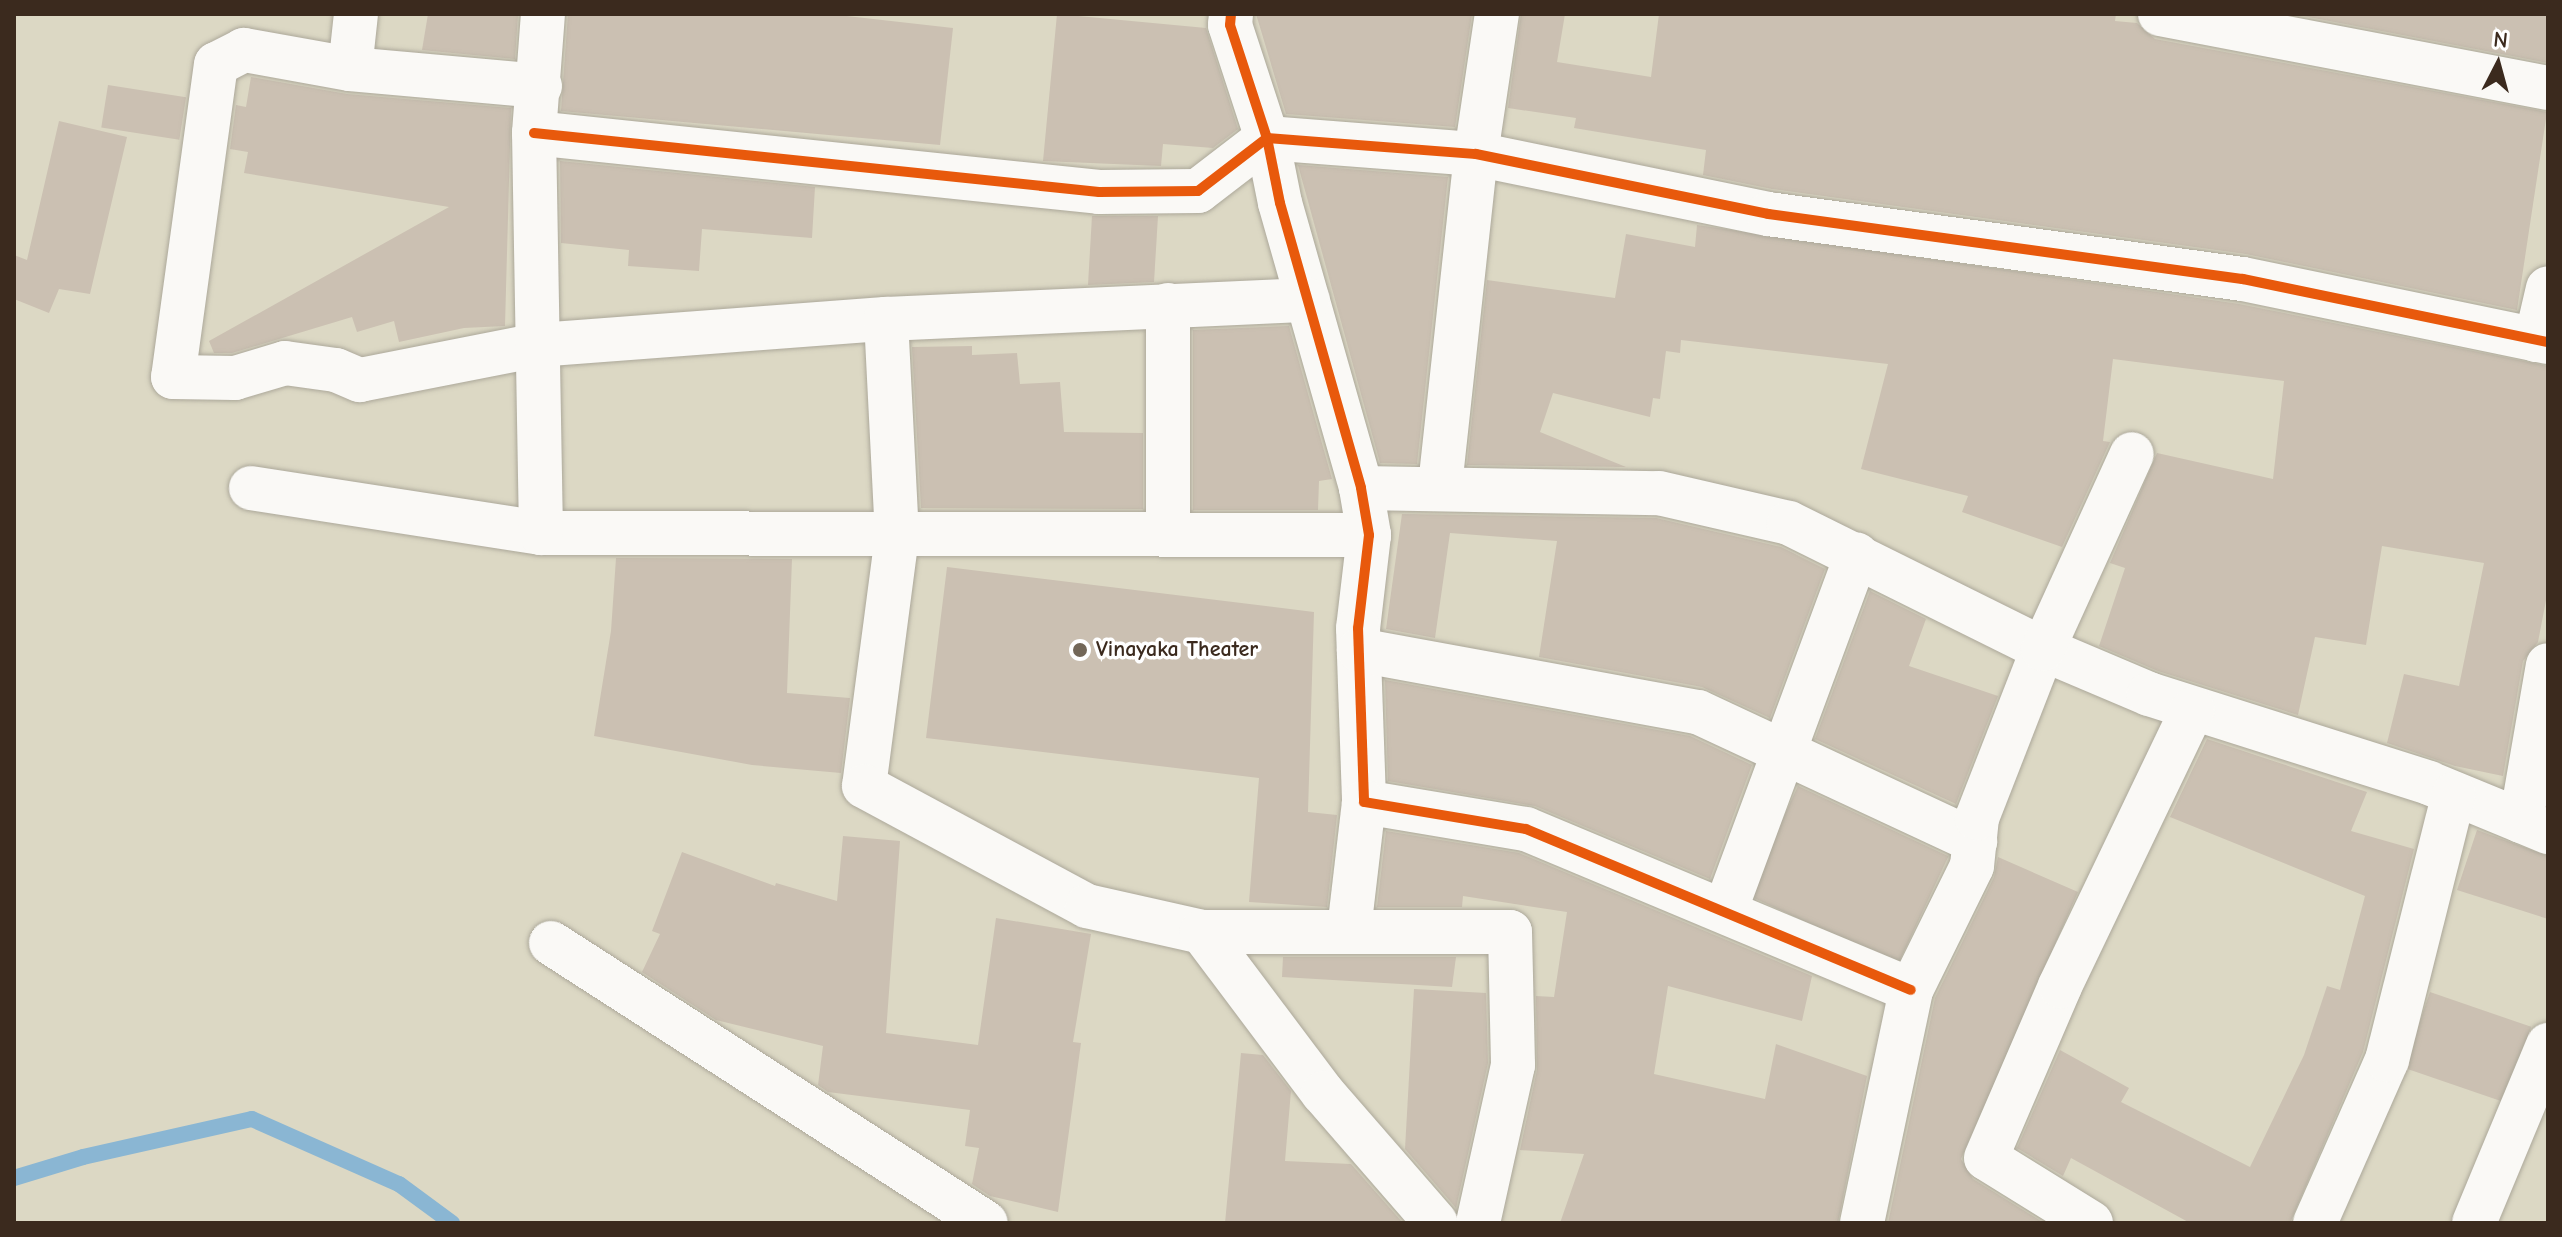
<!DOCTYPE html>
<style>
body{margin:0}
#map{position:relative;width:2562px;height:1237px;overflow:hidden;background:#dcd8c4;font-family:"Comic Neue",sans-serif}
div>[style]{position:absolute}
.stream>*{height:16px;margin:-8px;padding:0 8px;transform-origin:8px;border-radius:8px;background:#8ab6d3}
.building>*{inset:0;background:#cbc0b2;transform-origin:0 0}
.roads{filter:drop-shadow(0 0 2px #aca89a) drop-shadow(0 0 2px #aca89a)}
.minor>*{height:44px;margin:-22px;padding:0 22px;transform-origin:22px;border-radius:22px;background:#faf9f6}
.cycleway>*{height:10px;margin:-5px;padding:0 5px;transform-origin:5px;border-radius:5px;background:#e8590c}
.dots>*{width:22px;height:22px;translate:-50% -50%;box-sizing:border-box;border:4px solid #fff;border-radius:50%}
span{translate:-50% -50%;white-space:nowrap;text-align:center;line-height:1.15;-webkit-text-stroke:7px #fff;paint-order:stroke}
.poi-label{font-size:22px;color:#3b2a1e;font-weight:700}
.left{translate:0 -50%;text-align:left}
.frame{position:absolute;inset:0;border:16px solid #3b2a1e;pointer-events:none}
.north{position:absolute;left:2458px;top:24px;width:80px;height:80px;-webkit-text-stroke:6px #fff;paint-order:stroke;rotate:6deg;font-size:22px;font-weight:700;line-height:32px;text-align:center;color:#3b2a1e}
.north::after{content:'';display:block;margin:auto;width:28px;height:36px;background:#3b2a1e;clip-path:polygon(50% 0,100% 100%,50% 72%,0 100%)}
</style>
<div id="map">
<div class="stream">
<div style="left:14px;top:1178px;width:72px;rotate:-16.9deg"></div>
<div style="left:83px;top:1157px;width:173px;rotate:-12.7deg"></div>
<div style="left:252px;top:1119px;width:161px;rotate:23.9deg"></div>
<div style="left:399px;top:1184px;width:66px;rotate:36.3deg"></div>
</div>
<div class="building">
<div style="clip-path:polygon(428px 14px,518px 14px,515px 59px,422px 50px)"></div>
<div style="clip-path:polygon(568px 14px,829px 14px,953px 28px,940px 145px,561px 111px)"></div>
<div style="clip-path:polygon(1057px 14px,1206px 28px,1238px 129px,1213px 148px,1163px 144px,1161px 166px,1043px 161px)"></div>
<div style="clip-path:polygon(1256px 14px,1472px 14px,1455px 127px,1286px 114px)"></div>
<div style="clip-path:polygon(1521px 14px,1565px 14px,1557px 62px,1651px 77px,1659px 14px,2116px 14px,2115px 21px,2137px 23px,2155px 39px,2547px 112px,2517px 310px,2246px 254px,1772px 189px,1703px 175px,1706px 150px,1574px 128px,1576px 118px,1508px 108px)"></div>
<div style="clip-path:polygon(2293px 14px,2548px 14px,2548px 63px)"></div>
<div style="clip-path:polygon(251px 77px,347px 94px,511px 108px,505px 326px,464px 328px,399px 342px,394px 321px,357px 332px,352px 317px,232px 353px,214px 353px,209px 341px,449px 207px,244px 173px,248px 152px,230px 149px,236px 105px,246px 107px)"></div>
<div style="left:108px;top:85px;width:79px;height:43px;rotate:9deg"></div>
<div style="clip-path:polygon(59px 121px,127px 137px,90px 294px,59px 289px,49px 313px,14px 299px,14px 255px,27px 260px)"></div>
<div style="clip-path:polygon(560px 161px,815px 187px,812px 238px,702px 229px,699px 271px,628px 266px,629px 250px,561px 243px)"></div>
<div style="clip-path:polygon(1298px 165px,1448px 177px,1417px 464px,1380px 463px)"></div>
<div style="clip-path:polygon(1092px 216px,1158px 216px,1154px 282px,1088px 285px)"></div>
<div style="clip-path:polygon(1697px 225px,2239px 304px,2548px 366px,2548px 590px,2538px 642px,2523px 661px,2503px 776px,2455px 766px,2387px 743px,2404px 674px,2459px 686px,2484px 563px,2382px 546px,2366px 645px,2315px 637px,2298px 715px,2158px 671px,2099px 646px,2125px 568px,2110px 563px,2157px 453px,2273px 479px,2284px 381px,2113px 359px,2103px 441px,2110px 442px,2062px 547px,1962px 512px,1968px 496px,1861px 469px,1888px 364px,1681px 340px,1680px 353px,1666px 351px,1660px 399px,1653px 398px,1650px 417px,1553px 393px,1540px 432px,1626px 467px,1467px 465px,1487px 280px,1615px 298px,1626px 234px,1695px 247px)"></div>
<div style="clip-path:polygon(1289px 326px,1332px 479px,1319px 481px,1318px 510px,1193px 510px,1193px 330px)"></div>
<div style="clip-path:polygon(972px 346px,972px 355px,1017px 353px,1020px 384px,1060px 382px,1064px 432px,1143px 433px,1143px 509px,921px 508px,912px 347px)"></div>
<div style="clip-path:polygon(1402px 514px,1656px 518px,1781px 547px,1825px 569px,1770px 718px,1702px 687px,1539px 657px,1557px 541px,1450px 533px,1435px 638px,1386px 629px)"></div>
<div style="clip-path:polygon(616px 558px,792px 559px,787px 693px,850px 698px,841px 773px,752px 765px,594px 736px,611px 631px)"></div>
<div style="clip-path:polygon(947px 567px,1314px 612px,1308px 812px,1337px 815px,1327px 907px,1249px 902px,1259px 778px,926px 738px)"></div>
<div style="clip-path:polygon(1870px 591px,1926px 619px,1909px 666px,1998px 696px,1956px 804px,1815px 739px)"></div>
<div style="clip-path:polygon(1385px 680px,1690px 736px,1752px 765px,1710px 879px,1535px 806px,1388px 781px)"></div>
<div style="clip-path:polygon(2207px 739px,2367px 792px,2351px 831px,2414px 849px,2363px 1052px,2290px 1223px,2190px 1223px,2071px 1158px,2063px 1176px,2017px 1148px,2060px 1050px,2129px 1088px,2121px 1102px,2250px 1167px,2304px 1055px,2327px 986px,2340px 990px,2365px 896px,2170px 817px)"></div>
<div style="left:1798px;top:786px;width:166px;height:120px;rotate:25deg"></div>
<div style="clip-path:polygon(2477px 830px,2548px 856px,2548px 919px,2457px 890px)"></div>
<div style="clip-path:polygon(1386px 831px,1519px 853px,1812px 976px,1802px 1021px,1668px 986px,1654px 1074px,1765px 1099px,1776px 1044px,1867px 1076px,1838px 1223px,1560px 1223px,1584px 1154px,1520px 1150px,1537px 1070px,1536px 996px,1554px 997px,1567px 912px,1463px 896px,1462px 907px,1377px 907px)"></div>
<div style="clip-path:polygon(843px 836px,900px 841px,886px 1033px,978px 1045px,996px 918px,1091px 934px,1073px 1042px,1081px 1043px,1058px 1212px,990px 1196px,972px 1184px,979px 1148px,965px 1146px,970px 1110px,828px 1092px,818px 1085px,823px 1046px,716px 1020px,642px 972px,660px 934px,652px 931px,682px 852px,775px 886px,776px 883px,837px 901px)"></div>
<div style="clip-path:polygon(1998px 857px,2078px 892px,1961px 1159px,1973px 1179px,2044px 1223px,1888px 1223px,1935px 998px,1994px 877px)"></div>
<div style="clip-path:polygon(1283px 957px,1456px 957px,1452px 987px,1282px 977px)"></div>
<div style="clip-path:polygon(1414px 989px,1486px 993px,1488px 1063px,1456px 1208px,1405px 1149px)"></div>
<div style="left:2430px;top:992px;width:107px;height:80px;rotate:19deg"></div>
<div style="clip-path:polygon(1241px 1053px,1263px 1055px,1291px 1091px,1285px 1161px,1351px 1164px,1403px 1223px,1225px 1223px)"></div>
</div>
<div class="roads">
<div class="minor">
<div style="left:1231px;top:14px;width:11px;rotate:95deg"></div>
<div style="left:1230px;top:25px;width:119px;rotate:71.9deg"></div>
<div style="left:1267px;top:138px;width:66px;rotate:78.7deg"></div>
<div style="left:1280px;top:203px;width:296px;rotate:74.1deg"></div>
<div style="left:1361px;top:488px;width:48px;rotate:80.3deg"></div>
<div style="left:1369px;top:535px;width:94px;rotate:96.7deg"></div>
<div style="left:1358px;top:628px;width:174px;rotate:88deg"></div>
<div style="left:1364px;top:802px;width:164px;rotate:9.5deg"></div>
<div style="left:1526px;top:829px;width:417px;rotate:22.7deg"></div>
<div style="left:2160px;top:14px;width:395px;rotate:10.8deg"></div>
<div style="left:350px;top:69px;width:55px;rotate:-83.8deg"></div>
<div style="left:540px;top:86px;width:191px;rotate:-174.9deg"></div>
<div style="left:350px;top:69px;width:108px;rotate:-169.8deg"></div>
<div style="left:244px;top:50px;width:31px;rotate:153deg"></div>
<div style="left:216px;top:64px;width:316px;rotate:97.8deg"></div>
<div style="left:173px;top:377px;width:62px;rotate:0.9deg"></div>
<div style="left:235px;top:378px;width:52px;rotate:-16.7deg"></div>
<div style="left:285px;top:363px;width:51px;rotate:7.8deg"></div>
<div style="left:336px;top:370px;width:26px;rotate:23deg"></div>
<div style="left:360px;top:380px;width:181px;rotate:-11.1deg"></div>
<div style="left:538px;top:345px;width:349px;rotate:-4.3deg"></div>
<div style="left:886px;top:319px;width:422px;rotate:-2.6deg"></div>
<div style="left:534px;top:133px;width:568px;rotate:5.96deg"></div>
<div style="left:1099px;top:192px;width:99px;rotate:-0.6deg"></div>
<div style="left:1198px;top:191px;width:87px;rotate:-37.5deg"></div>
<div style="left:1267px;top:138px;width:210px;rotate:4.4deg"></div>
<div style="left:1476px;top:154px;width:298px;rotate:11.6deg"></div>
<div style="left:1768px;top:214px;width:479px;rotate:7.8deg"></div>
<div style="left:2243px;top:279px;width:311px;rotate:11.7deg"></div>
<div style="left:1168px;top:305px;width:230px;rotate:90deg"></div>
<div style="left:886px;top:319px;width:217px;rotate:87.1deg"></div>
<div style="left:897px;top:536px;width:252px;rotate:97.5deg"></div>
<div style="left:864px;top:786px;width:253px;rotate:28.3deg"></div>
<div style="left:1087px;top:906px;width:118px;rotate:12.7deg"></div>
<div style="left:1202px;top:932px;width:201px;rotate:53.1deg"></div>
<div style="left:1323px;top:1093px;width:172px;rotate:49deg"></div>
<div style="left:2536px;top:340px;width:53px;rotate:-77deg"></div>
<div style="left:1440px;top:486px;width:334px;rotate:-83.8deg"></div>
<div style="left:1476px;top:154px;width:142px;rotate:-81.5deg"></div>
<div style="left:251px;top:488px;width:293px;rotate:8.8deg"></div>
<div style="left:541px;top:533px;width:828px;rotate:0.14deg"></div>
<div style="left:1361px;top:488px;width:298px;rotate:1deg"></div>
<div style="left:1659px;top:493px;width:133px;rotate:13deg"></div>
<div style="left:1789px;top:523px;width:284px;rotate:26.4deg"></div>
<div style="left:2043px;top:649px;width:115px;rotate:23deg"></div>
<div style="left:2149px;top:694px;width:294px;rotate:17.6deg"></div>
<div style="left:2429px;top:783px;width:129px;rotate:22.4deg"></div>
<div style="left:541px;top:533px;width:400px;rotate:-91deg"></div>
<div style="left:534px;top:133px;width:119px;rotate:-85.7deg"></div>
<div style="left:1359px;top:650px;width:345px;rotate:10.4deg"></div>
<div style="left:1698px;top:712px;width:306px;rotate:25deg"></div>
<div style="left:2521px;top:821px;width:158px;rotate:-80.2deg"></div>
<div style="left:1725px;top:911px;width:380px;rotate:-69.7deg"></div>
<div style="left:1349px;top:930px;width:129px;rotate:-83.3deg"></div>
<div style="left:1202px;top:932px;width:308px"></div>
<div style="left:1510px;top:932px;width:133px;rotate:88.7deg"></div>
<div style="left:1513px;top:1065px;width:162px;rotate:102.5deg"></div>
<div style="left:551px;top:943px;width:517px;rotate:32.77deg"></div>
<div style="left:1862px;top:1223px;width:238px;rotate:-78.1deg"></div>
<div style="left:1911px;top:990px;width:138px;rotate:-63.8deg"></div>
<div style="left:1972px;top:866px;width:48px;rotate:-84.1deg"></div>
<div style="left:1977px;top:818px;width:181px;rotate:-68.7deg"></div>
<div style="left:2043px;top:649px;width:214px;rotate:-65.5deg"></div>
<div style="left:2091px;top:1223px;width:123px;rotate:-148.2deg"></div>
<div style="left:1986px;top:1158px;width:187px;rotate:-66.7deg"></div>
<div style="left:2060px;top:986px;width:307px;rotate:-64.4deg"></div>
<div style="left:2315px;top:1223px;width:178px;rotate:-66.2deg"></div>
<div style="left:2387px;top:1060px;width:274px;rotate:-75.9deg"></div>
<div style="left:2474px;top:1223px;width:193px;rotate:-67.4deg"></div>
</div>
</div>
<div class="cycleway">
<div style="left:1231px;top:14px;width:11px;rotate:95deg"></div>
<div style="left:1230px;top:25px;width:119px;rotate:71.9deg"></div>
<div style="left:1267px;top:138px;width:66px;rotate:78.7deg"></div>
<div style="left:1280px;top:203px;width:296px;rotate:74.1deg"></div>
<div style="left:1361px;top:488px;width:48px;rotate:80.3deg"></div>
<div style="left:1369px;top:535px;width:94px;rotate:96.7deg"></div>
<div style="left:1358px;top:628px;width:174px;rotate:88deg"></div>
<div style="left:1364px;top:802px;width:164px;rotate:9.5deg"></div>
<div style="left:1526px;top:829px;width:417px;rotate:22.7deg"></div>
<div style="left:534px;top:133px;width:568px;rotate:5.96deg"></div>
<div style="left:1099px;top:192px;width:99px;rotate:-0.6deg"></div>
<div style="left:1198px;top:191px;width:87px;rotate:-37.5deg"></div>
<div style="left:1267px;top:138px;width:210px;rotate:4.4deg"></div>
<div style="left:1476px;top:154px;width:298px;rotate:11.6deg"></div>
<div style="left:1768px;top:214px;width:479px;rotate:7.8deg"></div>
<div style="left:2243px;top:279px;width:311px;rotate:11.7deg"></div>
</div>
<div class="dots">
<div style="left:1080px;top:650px;background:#736758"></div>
</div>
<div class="poi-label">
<span class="left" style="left:1096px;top:650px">Vinayaka Theater</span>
</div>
<div class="frame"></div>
<div class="north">N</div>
</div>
